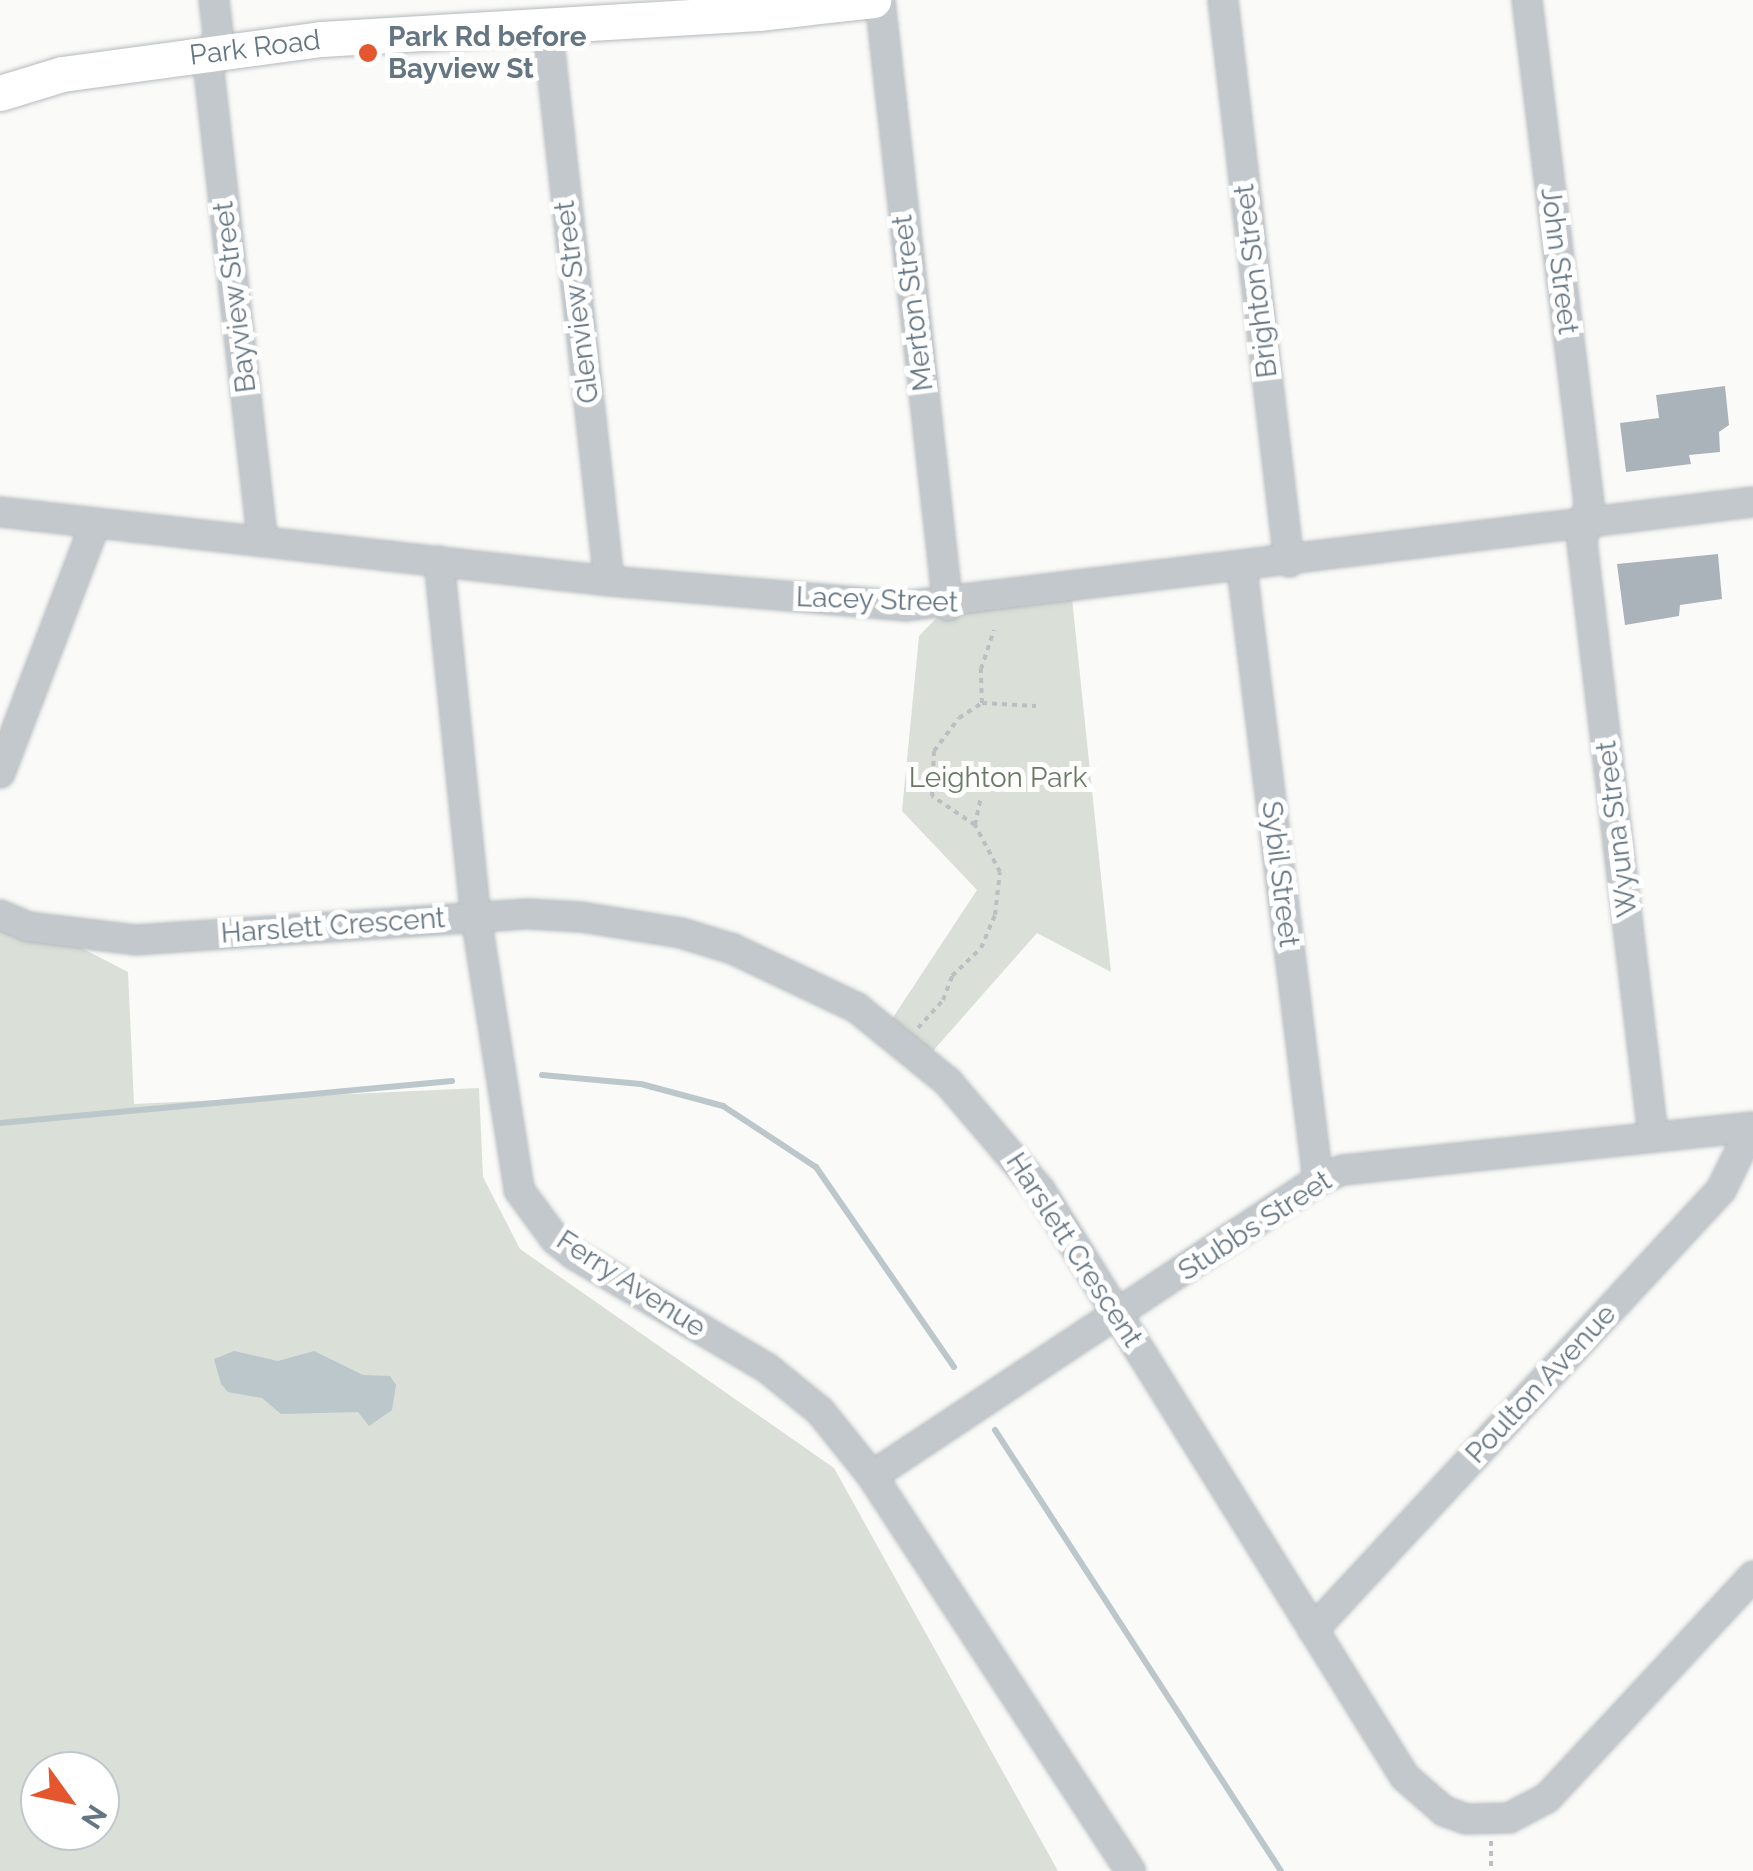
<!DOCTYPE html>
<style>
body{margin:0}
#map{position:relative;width:1753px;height:1871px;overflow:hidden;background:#fafaf8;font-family:Raleway,sans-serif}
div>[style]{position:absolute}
.green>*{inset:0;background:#dadfd7}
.water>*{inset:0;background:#bbc7cb}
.stream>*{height:6px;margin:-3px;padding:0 3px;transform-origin:3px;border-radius:3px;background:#bbc7cb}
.building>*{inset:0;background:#aab3b9}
.path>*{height:4px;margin-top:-2px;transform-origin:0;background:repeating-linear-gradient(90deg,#bbbfc2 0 5px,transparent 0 10px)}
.roads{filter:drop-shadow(0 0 2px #b5babe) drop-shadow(0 0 2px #b5babe)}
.minor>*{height:28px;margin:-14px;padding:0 14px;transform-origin:14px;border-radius:14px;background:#c3c8cc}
.major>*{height:35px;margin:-17.5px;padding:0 17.5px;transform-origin:17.5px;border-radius:17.5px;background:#fff}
.dots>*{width:28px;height:28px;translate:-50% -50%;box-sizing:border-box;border:5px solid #fff;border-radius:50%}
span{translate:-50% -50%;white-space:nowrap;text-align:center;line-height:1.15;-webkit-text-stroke:10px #fff;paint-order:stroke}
.poi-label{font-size:28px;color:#657683;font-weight:700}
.left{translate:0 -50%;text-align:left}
.street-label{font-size:28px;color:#657683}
.park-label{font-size:28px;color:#687a64}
.north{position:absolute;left:20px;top:1751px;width:100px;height:100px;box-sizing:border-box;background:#fff;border:2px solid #c1c8cd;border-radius:50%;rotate:123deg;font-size:28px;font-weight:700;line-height:40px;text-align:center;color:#657683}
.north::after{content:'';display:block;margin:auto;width:35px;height:45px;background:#e4572e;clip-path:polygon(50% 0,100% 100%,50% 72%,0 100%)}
</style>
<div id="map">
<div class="green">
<div style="clip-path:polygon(1071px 589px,1111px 972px,1037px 933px,925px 1060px,886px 1028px,977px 890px,902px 811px,919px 636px,948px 606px)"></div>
<div style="clip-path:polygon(evenodd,0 906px,128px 972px,134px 1104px,479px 1088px,483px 1177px,520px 1249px,834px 1468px,1058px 1871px,0 1871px,0 906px,40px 1771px,100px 1771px,100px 1831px,40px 1831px,40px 1771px)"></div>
</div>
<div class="water">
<div style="clip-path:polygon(234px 1351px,278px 1361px,314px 1351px,363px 1375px,390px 1376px,396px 1385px,392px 1410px,369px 1426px,358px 1412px,281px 1414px,262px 1398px,228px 1392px,221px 1384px,214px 1359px)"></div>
</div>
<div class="stream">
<div style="left:542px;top:1075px;width:99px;rotate:5.2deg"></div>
<div style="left:641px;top:1084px;width:85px;rotate:15deg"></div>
<div style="left:723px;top:1106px;width:111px;rotate:33.3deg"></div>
<div style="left:816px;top:1167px;width:243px;rotate:55.4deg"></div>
<div style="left:0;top:1123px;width:454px;rotate:-5.3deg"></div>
<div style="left:995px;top:1430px;width:526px;rotate:57.04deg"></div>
</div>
<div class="building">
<div style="clip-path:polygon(1725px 386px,1729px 425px,1719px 432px,1720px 452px,1689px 455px,1691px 464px,1626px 472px,1620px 423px,1659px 418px,1656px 395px)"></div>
<div style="clip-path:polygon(1718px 554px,1722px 599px,1680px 605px,1679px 616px,1625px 625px,1617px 564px)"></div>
</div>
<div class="path">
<div style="left:982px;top:703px;width:34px;rotate:-92deg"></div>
<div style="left:981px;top:669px;width:41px;rotate:-71.6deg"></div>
<div style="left:975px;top:825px;width:52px;rotate:-146deg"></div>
<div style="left:932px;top:796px;width:45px;rotate:-87.5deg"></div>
<div style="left:934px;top:751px;width:41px;rotate:-52.9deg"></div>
<div style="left:959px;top:718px;width:27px;rotate:-33deg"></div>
<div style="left:982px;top:703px;width:54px;rotate:3.2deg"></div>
<div style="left:918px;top:1028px;width:38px;rotate:-48deg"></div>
<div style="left:943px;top:1000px;width:26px;rotate:-69deg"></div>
<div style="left:952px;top:976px;width:40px;rotate:-44deg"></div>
<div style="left:981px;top:948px;width:36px;rotate:-67deg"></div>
<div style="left:995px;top:915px;width:43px;rotate:-83.4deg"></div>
<div style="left:1000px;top:872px;width:53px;rotate:-118deg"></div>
<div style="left:975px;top:825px;width:30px;rotate:-78deg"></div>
<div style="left:1491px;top:1841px;width:30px;rotate:90deg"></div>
</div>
<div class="roads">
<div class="minor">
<div style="left:214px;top:0;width:33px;rotate:83deg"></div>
<div style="left:218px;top:33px;width:39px;rotate:103deg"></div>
<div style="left:209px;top:71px;width:474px;rotate:83.5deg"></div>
<div style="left:880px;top:0;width:610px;rotate:83.6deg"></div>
<div style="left:1223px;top:0;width:566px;rotate:83.3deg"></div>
<div style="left:1527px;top:0;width:507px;rotate:82.97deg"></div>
<div style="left:1589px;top:503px;width:40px;rotate:100deg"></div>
<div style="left:1582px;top:542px;width:597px;rotate:83.17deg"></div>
<div style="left:547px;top:24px;width:560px;rotate:83.65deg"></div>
<div style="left:0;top:512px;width:613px;rotate:6.46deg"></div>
<div style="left:609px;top:581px;width:298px;rotate:4.8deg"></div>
<div style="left:906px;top:606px;width:853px;rotate:-7deg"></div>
<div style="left:439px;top:561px;width:358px;rotate:84.1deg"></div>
<div style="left:476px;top:917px;width:276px;rotate:81deg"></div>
<div style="left:519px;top:1190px;width:61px;rotate:53.7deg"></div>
<div style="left:555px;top:1239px;width:26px;rotate:39deg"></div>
<div style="left:575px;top:1255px;width:223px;rotate:30.5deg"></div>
<div style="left:767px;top:1368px;width:68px;rotate:39.1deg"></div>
<div style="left:820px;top:1411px;width:83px;rotate:51.3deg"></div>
<div style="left:872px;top:1476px;width:472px;rotate:56.8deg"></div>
<div style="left:1242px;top:569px;width:616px;rotate:82.91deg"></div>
<div style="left:0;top:773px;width:267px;rotate:-69.1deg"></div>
<div style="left:0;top:915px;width:30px;rotate:23deg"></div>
<div style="left:28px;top:927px;width:108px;rotate:6.9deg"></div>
<div style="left:135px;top:940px;width:394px;rotate:-3.8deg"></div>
<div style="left:528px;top:914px;width:53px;rotate:3.2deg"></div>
<div style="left:581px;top:917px;width:101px;rotate:9.1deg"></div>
<div style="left:681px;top:933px;width:54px;rotate:17.1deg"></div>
<div style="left:733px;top:949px;width:137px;rotate:25.4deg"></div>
<div style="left:857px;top:1008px;width:117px;rotate:39.1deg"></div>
<div style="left:948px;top:1082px;width:142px;rotate:49.6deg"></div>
<div style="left:1040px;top:1190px;width:691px;rotate:58.13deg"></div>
<div style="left:1405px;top:1777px;width:52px;rotate:41.1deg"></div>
<div style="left:1444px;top:1811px;width:23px;rotate:20deg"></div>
<div style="left:1466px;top:1819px;width:43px;rotate:-1.3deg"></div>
<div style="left:1509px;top:1818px;width:43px;rotate:-27.8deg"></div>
<div style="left:1547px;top:1798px;width:303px;rotate:-47.1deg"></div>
<div style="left:872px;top:1476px;width:535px;rotate:-33.57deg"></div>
<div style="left:1318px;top:1180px;width:27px;rotate:-22deg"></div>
<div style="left:1343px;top:1170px;width:412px;rotate:-6deg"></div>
<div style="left:1313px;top:1630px;width:600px;rotate:-47.16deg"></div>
<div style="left:1721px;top:1190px;width:70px;rotate:-63.8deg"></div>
</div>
<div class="major">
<div style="left:0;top:93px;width:65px;rotate:-17deg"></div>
<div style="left:62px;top:74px;width:261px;rotate:-7.7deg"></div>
<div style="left:321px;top:39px;width:438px;rotate:-3.4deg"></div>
<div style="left:758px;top:13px;width:116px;rotate:-6.4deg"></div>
</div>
</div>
<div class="dots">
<div style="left:368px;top:53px;background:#e4572e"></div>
</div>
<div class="poi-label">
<span class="left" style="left:388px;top:53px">Park Rd before<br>Bayview St</span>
</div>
<div class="street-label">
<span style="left:255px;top:48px;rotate:-7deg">Park Road</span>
<span style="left:1559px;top:261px;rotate:83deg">John Street</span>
<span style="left:1256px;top:281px;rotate:-97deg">Brighton Street</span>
<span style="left:235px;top:297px;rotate:-97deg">Bayview Street</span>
<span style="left:577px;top:302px;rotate:-97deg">Glenview Street</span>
<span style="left:913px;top:303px;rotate:-97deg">Merton Street</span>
<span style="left:877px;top:600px;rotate:2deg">Lacey Street</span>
<span style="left:1617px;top:829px;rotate:-97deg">Wyuna Street</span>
<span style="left:1280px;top:874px;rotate:83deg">Sybil Street</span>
<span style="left:333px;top:926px;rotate:-4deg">Harslett Crescent</span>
<span style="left:1255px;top:1226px;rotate:-33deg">Stubbs Street</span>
<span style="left:1074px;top:1250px;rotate:57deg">Harslett Crescent</span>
<span style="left:631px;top:1284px;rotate:33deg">Ferry Avenue</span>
<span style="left:1541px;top:1384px;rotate:-47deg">Poulton Avenue</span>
</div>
<div class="park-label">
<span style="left:998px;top:778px">Leighton Park</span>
</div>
<div class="north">N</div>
</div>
